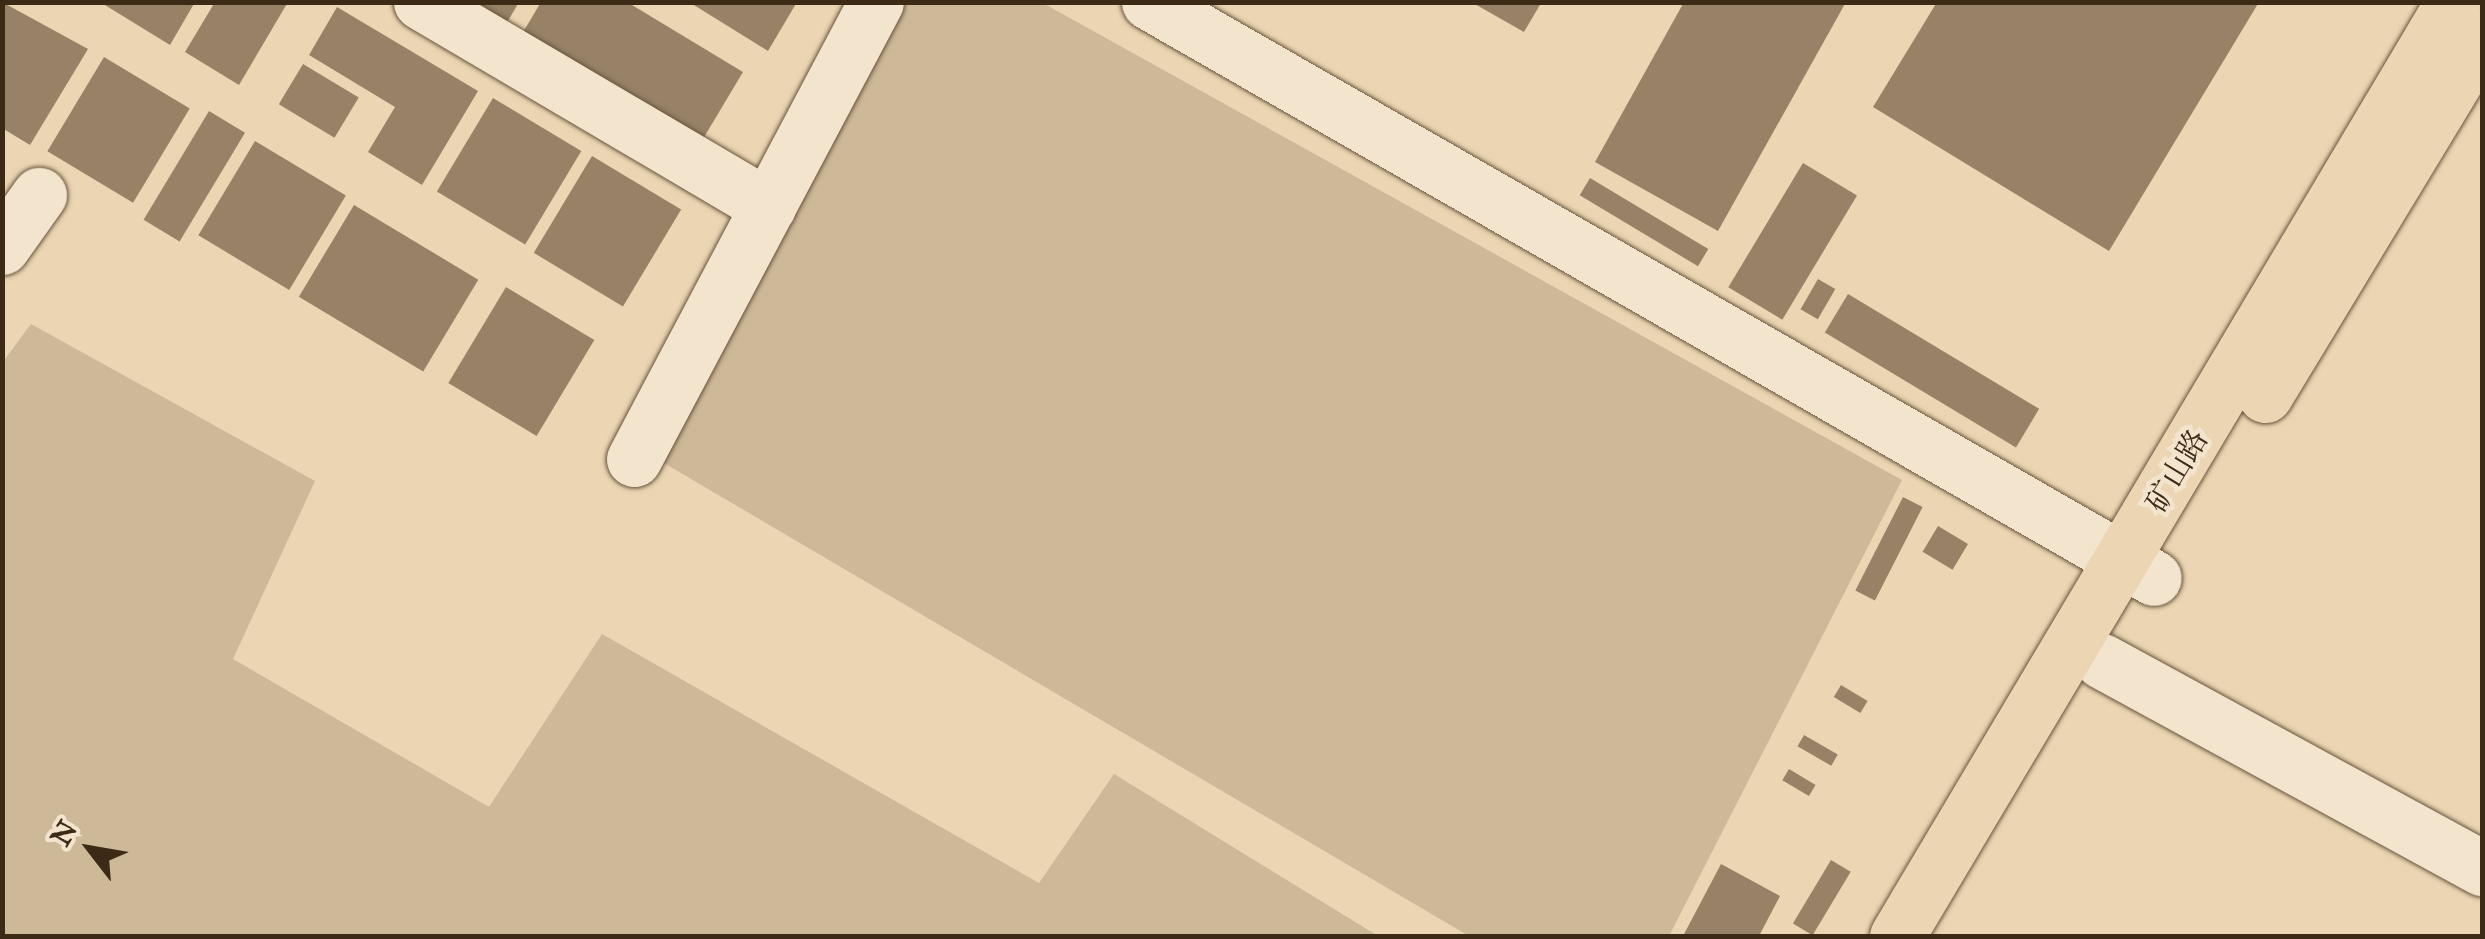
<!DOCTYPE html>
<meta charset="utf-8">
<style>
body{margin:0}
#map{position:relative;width:2485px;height:939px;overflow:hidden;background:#ebd5b2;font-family:"IM FELL Great Primer","Noto Serif SC",serif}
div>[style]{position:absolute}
.green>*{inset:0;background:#cdb897}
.building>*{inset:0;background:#978267;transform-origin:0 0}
.roads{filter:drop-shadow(0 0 2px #68543d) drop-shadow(0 0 2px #68543d)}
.minor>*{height:55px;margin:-27.5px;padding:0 27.5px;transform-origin:27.5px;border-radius:27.5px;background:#f2e4cd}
.major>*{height:55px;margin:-27.5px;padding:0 27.5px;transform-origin:27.5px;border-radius:27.5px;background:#ebd5b2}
span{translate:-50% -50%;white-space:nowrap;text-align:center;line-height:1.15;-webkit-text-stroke:9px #f2e4cd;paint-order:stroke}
.street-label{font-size:30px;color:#3c2916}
.frame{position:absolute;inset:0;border:5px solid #3c2916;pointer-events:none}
.north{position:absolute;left:40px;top:799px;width:100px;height:100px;-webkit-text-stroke:8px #f2e4cd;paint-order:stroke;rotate:301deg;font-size:28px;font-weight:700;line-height:40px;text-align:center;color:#3c2916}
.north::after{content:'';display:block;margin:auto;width:35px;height:45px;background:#3c2916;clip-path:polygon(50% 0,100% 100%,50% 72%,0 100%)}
</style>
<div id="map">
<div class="green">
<div style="clip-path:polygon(1041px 2px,1902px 480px,1669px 936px,1469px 936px,640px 449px,874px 3px)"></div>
<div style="clip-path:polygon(31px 324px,315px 481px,233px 659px,489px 807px,602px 634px,1039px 883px,1114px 774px,1378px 936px,3px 936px,2px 363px)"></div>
</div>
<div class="building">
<div style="clip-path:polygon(2px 2px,88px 49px,30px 145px,2px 128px)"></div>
<div style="clip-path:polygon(100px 2px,195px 2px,170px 45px)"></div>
<div style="clip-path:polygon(215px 2px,288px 2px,239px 85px,185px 52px)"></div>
<div style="clip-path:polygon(416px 2px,519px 2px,492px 48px)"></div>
<div style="clip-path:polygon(541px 2px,627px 2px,743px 72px,682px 174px,503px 66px)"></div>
<div style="clip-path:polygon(689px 2px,797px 2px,768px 51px)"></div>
<div style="clip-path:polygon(1684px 2px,1846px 2px,1718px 231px,1595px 162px)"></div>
<div style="clip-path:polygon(1937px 2px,2259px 2px,2109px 251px,1873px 107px)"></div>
<div style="clip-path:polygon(1473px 3px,1541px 3px,1524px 32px)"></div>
<div style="clip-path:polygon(337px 7px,478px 91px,422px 185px,368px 152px,395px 107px,309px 55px)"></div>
<div style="left:104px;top:57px;width:100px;height:110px;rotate:31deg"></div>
<div style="left:303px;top:64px;width:65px;height:47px;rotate:31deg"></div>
<div style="left:493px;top:98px;width:103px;height:109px;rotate:31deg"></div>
<div style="left:209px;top:111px;width:42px;height:127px;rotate:31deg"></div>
<div style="left:255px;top:141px;width:106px;height:110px;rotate:31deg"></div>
<div style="left:592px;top:156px;width:104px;height:113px;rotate:31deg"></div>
<div style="left:1803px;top:163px;width:63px;height:145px;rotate:31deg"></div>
<div style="left:1590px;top:178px;width:138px;height:20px;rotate:31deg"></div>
<div style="left:354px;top:205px;width:145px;height:107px;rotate:31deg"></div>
<div style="left:1818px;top:279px;width:20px;height:35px;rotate:30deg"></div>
<div style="left:506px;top:287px;width:103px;height:112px;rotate:31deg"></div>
<div style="left:1848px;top:294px;width:223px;height:45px;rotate:31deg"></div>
<div style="left:1903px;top:497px;width:22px;height:105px;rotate:27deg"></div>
<div style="left:1938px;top:526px;width:35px;height:30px;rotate:31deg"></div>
<div style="left:1841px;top:685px;width:31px;height:14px;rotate:31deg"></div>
<div style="left:1804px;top:735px;width:39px;height:13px;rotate:30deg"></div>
<div style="left:1789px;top:769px;width:31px;height:13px;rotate:31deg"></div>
<div style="left:1831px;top:860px;width:23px;height:74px;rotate:31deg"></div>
<div style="clip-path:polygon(1721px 864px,1780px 896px,1759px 936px,1683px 936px)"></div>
</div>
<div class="roads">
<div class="minor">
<div style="left:421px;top:2px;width:403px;rotate:30.5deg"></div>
<div style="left:1149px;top:2px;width:1158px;rotate:29.82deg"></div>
<div style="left:2px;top:247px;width:64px;rotate:-54.6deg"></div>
<div style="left:634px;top:459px;width:517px;rotate:-62.1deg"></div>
<div style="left:2102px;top:661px;width:433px;rotate:28.6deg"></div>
</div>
<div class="major">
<div style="left:2265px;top:395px;width:419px;rotate:-58.8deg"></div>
<div style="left:1897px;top:936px;width:1087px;rotate:-59.24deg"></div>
</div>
</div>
<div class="street-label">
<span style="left:2177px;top:471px;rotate:-59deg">矿山路</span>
</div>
<div class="frame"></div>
<div class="north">N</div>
</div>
